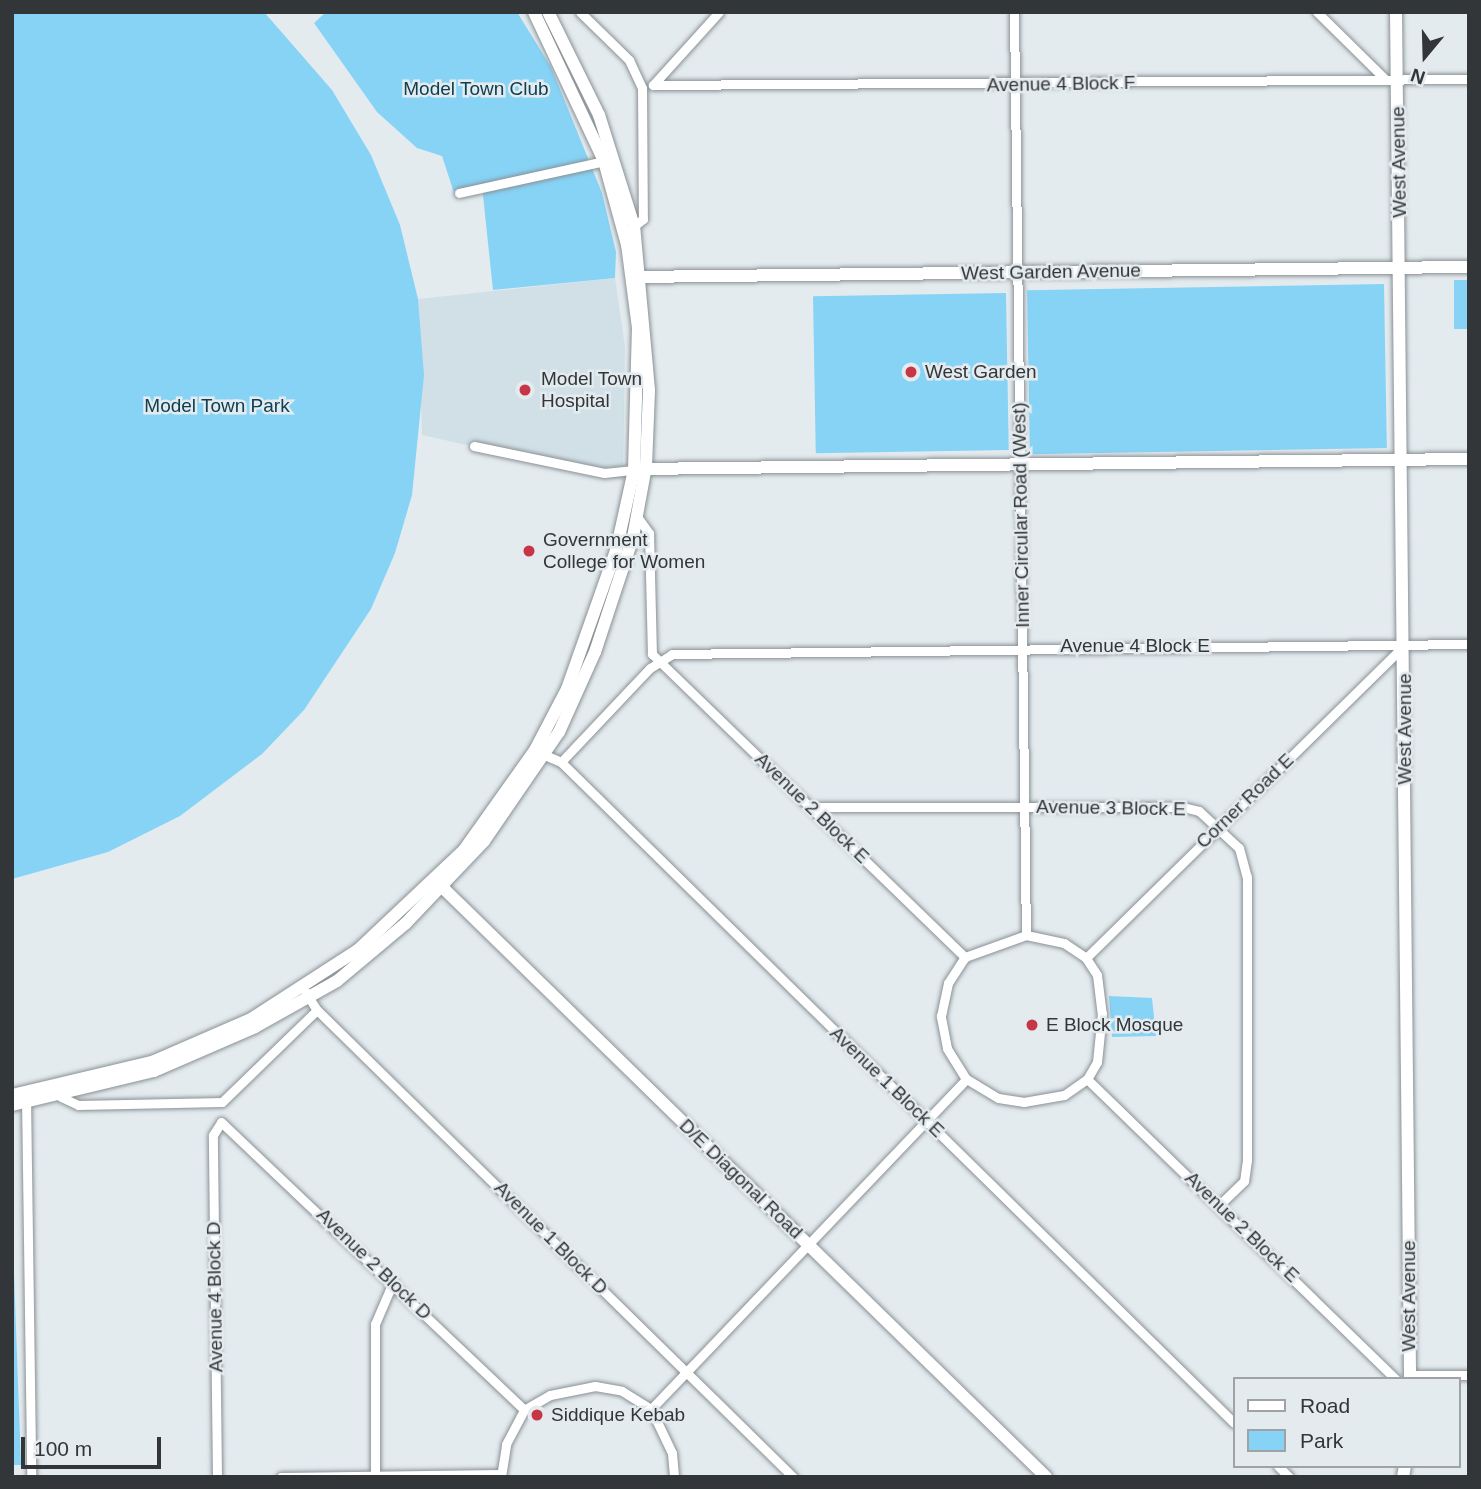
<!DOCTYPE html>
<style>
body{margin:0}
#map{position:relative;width:1481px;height:1489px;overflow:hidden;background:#e4ebef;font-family:Helvetica,sans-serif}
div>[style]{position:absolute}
.built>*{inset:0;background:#d1e0e7}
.green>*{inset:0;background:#86d3f6;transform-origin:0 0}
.roads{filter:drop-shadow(0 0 2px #8a9195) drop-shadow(0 0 2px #8a9195)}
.minor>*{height:9px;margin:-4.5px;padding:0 4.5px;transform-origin:4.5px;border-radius:4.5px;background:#fff}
.tertiary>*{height:12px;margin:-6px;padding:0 6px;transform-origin:6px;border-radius:6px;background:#fff}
.secondary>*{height:12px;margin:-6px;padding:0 6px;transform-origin:6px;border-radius:6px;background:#fff}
.dots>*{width:19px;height:19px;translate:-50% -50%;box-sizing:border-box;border:4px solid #e4ebef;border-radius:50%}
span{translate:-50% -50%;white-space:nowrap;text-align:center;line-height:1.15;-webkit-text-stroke:5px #e4ebef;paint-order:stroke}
.street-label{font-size:19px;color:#333638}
.park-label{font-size:19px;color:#0d4053}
.poi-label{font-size:19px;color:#333638}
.left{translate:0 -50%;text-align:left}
.frame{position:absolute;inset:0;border:14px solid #333638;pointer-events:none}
.legend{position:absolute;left:1233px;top:1377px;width:228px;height:91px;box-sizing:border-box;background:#e4ebef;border:2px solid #9da3a6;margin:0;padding:9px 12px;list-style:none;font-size:21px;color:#333638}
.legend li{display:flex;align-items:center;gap:14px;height:35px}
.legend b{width:35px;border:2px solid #9da3a6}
.north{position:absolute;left:1390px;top:21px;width:70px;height:70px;-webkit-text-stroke:5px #e4ebef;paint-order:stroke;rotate:199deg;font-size:19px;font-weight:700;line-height:28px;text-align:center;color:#333638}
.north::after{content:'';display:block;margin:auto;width:24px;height:32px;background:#333638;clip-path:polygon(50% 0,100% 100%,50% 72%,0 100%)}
.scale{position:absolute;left:21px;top:1437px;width:140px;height:32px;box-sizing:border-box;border:4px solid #333638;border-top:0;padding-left:9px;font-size:21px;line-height:24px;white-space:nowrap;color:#333638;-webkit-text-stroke:5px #e4ebef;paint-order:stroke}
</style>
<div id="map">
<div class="built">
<div style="clip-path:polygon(615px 278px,625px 347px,623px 480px,422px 435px,418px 299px)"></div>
</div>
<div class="green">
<div style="clip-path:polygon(12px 12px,264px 12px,332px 90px,371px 155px,400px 225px,418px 299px,424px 375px,412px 495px,395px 553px,371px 609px,304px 710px,262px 754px,180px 816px,108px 852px,12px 879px)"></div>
<div style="clip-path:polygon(326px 12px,517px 12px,551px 67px,602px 193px,616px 252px,615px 278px,493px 290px,482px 186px,456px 199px,442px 156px,417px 148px,377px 112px,314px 23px)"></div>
<div style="left:1454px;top:280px;width:15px;height:49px"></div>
<div style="left:1384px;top:284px;width:164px;height:357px;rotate:89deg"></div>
<div style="left:1006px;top:293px;width:157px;height:193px;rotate:89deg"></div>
<div style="clip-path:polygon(1109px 996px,1152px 998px,1156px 1036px,1112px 1037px)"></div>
<div style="clip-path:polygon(12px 1218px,21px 1465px,12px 1465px)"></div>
</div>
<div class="roads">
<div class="minor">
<div style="left:580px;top:12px;width:69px;rotate:44.4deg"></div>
<div style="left:629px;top:60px;width:31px;rotate:65deg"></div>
<div style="left:642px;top:88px;width:131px;rotate:89.6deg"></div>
<div style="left:643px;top:219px;width:11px;rotate:142deg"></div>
<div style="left:1014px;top:12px;width:923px;rotate:89.26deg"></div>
<div style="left:1317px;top:12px;width:95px;rotate:44.6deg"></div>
<div style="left:653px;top:85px;width:816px;rotate:-0.42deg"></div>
<div style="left:653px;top:85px;width:98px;rotate:-47.9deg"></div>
<div style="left:459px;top:193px;width:148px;rotate:-12.4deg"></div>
<div style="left:474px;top:446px;width:133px;rotate:11.7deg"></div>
<div style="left:604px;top:473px;width:30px;rotate:-6deg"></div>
<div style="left:638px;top:518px;width:19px;rotate:54deg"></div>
<div style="left:649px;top:533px;width:121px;rotate:88.6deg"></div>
<div style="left:652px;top:654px;width:436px;rotate:44.1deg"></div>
<div style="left:540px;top:753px;width:23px;rotate:23deg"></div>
<div style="left:561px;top:762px;width:943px;rotate:44.48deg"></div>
<div style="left:561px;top:762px;width:129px;rotate:-46.6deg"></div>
<div style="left:650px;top:668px;width:26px;rotate:-32deg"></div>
<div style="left:672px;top:654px;width:797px;rotate:-0.72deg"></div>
<div style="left:811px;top:807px;width:372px"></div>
<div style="left:1183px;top:807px;width:16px;rotate:14deg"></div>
<div style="left:1199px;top:811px;width:54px;rotate:42.8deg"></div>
<div style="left:1239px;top:848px;width:30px;rotate:75deg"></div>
<div style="left:1247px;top:877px;width:283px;rotate:90deg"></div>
<div style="left:1247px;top:1160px;width:21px;rotate:98deg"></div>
<div style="left:1244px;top:1181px;width:33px;rotate:136deg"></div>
<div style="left:1026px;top:935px;width:39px;rotate:12deg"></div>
<div style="left:1064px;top:943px;width:27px;rotate:34deg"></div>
<div style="left:1086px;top:958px;width:20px;rotate:57deg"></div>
<div style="left:1097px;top:975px;width:38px;rotate:83deg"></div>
<div style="left:1102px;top:1013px;width:49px;rotate:95.8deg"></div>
<div style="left:1097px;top:1062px;width:20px;rotate:120deg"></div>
<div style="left:1087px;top:1079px;width:28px;rotate:145deg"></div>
<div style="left:1064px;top:1095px;width:41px;rotate:170.1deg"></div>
<div style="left:1024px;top:1102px;width:26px;rotate:-171deg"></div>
<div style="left:998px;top:1098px;width:37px;rotate:-149deg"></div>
<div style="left:966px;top:1079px;width:36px;rotate:-122deg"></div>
<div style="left:947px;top:1048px;width:33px;rotate:-101deg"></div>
<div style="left:941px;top:1016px;width:34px;rotate:-78deg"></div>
<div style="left:948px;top:983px;width:31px;rotate:-57deg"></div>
<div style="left:965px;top:957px;width:65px;rotate:-19.8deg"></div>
<div style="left:1086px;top:958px;width:445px;rotate:-44.5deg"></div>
<div style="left:303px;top:988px;width:26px;rotate:58deg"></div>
<div style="left:317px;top:1010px;width:667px;rotate:44.45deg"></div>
<div style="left:1087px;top:1079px;width:431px;rotate:44.2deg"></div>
<div style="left:26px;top:1096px;width:381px;rotate:89.2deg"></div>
<div style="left:61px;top:1097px;width:19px;rotate:25deg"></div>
<div style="left:78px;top:1105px;width:144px;rotate:-1.2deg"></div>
<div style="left:222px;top:1102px;width:132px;rotate:-44.1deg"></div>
<div style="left:221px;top:1122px;width:418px;rotate:43.5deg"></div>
<div style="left:1410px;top:1375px;width:59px"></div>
<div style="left:651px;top:1409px;width:456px;rotate:-46.3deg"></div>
<div style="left:1278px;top:1466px;width:16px;rotate:45deg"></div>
<div style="left:217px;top:1477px;width:342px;rotate:-90.7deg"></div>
<div style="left:213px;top:1135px;width:15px;rotate:-58deg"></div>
<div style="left:281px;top:1477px;width:220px;rotate:-0.8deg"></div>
<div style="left:375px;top:1477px;width:153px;rotate:-90deg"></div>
<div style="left:375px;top:1324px;width:46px;rotate:-66.8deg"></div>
<div style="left:501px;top:1477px;width:33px;rotate:-81deg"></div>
<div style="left:506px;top:1444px;width:38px;rotate:-62deg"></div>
<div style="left:524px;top:1410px;width:30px;rotate:-30deg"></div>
<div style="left:550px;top:1395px;width:46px;rotate:-11.3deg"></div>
<div style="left:595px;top:1386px;width:27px;rotate:10deg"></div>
<div style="left:622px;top:1391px;width:34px;rotate:32deg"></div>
<div style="left:651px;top:1409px;width:49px;rotate:64.5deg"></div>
<div style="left:672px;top:1453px;width:24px;rotate:85deg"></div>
</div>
<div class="tertiary">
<div style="left:1396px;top:12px;width:1367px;rotate:89.41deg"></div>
<div style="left:633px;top:277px;width:836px;rotate:-0.69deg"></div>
<div style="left:637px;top:469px;width:832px;rotate:-0.69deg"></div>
<div style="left:436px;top:881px;width:853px;rotate:44.33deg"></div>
<div style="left:1403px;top:1477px;width:11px;rotate:-80deg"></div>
</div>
<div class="secondary">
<div style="left:12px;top:1095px;width:144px;rotate:-13.3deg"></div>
<div style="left:152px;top:1062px;width:108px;rotate:-23.5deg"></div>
<div style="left:251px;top:1019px;width:129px;rotate:-32.9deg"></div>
<div style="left:359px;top:949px;width:144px;rotate:-43.3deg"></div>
<div style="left:464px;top:850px;width:123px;rotate:-54.6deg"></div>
<div style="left:535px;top:750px;width:69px;rotate:-62.3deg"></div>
<div style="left:567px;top:689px;width:146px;rotate:-70.5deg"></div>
<div style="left:616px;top:551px;width:83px;rotate:-77.5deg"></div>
<div style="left:634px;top:470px;width:142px;rotate:-88.4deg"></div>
<div style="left:638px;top:328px;width:84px;rotate:-97.5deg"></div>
<div style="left:627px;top:245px;width:87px;rotate:-105.3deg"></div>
<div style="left:604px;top:161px;width:165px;rotate:-115.2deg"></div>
<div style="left:12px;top:1105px;width:146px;rotate:-13.5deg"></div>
<div style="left:154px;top:1071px;width:110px;rotate:-23.5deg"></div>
<div style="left:255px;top:1027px;width:94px;rotate:-29.3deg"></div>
<div style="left:337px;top:981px;width:90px;rotate:-40deg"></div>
<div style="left:406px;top:923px;width:113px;rotate:-46.4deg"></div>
<div style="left:484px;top:841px;width:132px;rotate:-55.5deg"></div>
<div style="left:559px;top:732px;width:88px;rotate:-65.8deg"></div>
<div style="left:595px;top:652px;width:121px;rotate:-71.7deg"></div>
<div style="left:633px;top:537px;width:72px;rotate:-79.6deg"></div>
<div style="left:646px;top:466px;width:76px;rotate:-87.7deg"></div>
<div style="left:649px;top:390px;width:165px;rotate:-95.2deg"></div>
<div style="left:634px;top:226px;width:116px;rotate:-107.5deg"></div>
<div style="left:599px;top:115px;width:115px;rotate:-116.3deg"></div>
</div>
</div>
<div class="dots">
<div style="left:911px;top:372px;background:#c63646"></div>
<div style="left:525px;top:390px;background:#c63646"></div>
<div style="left:529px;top:551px;background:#c63646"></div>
<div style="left:1032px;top:1025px;background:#c63646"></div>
<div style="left:537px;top:1415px;background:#c63646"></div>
</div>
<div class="street-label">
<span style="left:1061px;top:84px;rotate:-1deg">Avenue 4 Block F</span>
<span style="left:1399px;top:162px;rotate:-91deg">West Avenue</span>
<span style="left:1051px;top:272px;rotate:-1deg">West Garden Avenue</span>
<span style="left:1021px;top:515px;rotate:-91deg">Inner Circular Road (West)</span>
<span style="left:1135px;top:646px">Avenue 4 Block E</span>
<span style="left:1405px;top:729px;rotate:-90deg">West Avenue</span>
<span style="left:1245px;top:801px;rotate:-44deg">Corner Road E</span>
<span style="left:812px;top:808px;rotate:44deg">Avenue 2 Block E</span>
<span style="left:1111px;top:808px;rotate:1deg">Avenue 3 Block E</span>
<span style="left:887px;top:1082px;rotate:44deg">Avenue 1 Block E</span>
<span style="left:741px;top:1179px;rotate:44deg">D/E Diagonal Road</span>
<span style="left:1242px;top:1227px;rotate:44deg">Avenue 2 Block E</span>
<span style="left:551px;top:1238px;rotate:45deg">Avenue 1 Block D</span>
<span style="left:374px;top:1264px;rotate:44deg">Avenue 2 Block D</span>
<span style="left:1409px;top:1296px;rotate:-90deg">West Avenue</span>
<span style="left:215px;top:1297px;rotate:-91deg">Avenue 4 Block D</span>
</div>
<div class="park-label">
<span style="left:476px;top:89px">Model Town Club</span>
<span style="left:217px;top:406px">Model Town Park</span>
</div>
<div class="poi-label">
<span class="left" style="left:925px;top:372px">West Garden</span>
<span class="left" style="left:541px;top:390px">Model Town<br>Hospital</span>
<span class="left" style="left:543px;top:551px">Government<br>College for Women</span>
<span class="left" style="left:1046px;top:1025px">E Block Mosque</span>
<span class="left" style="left:551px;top:1415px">Siddique Kebab</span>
</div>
<div class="frame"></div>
<ul class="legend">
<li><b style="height:9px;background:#fff"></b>Road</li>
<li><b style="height:19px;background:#86d3f6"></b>Park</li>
</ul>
<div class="north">N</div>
<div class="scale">100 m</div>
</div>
